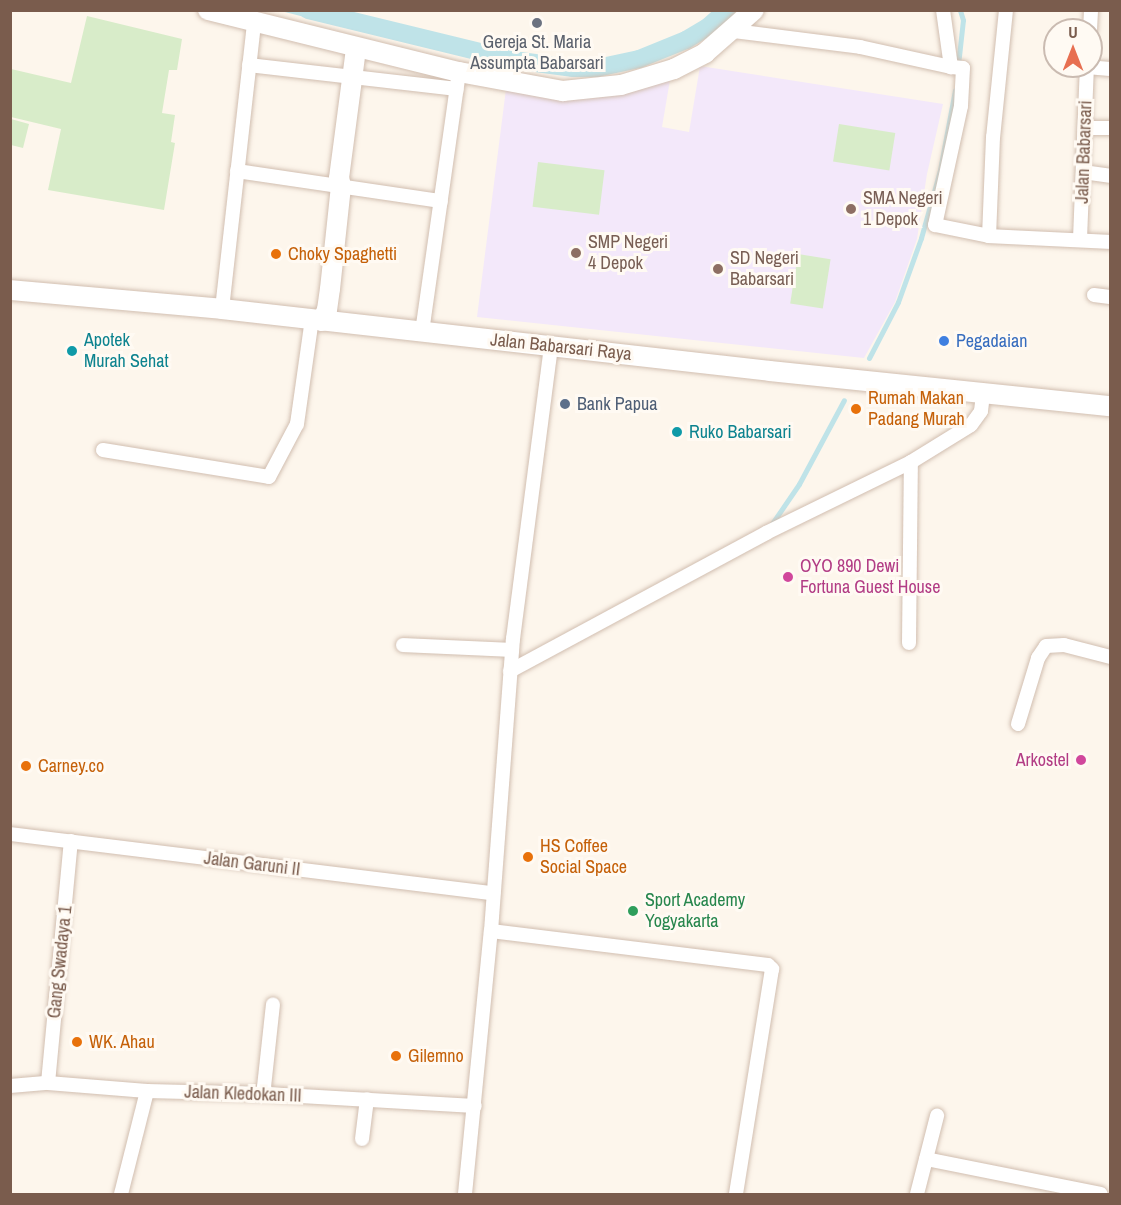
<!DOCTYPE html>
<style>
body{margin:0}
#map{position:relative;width:1121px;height:1205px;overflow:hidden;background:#fdf6ec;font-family:"Archivo Narrow",sans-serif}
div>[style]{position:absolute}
.education>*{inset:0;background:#f3e8fa}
.green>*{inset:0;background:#d8ecc9;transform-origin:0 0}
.water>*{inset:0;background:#bfe3e8}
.stream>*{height:5px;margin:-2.5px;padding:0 2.5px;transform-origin:2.5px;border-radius:2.5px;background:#bfe3e8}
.canal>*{height:18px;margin:-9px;padding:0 9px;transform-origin:9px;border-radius:9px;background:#bfe3e8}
.roads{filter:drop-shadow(0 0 2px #d1beb0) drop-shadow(0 0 2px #d1beb0)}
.street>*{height:14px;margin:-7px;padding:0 7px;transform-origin:7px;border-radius:7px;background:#fff}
.secondary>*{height:20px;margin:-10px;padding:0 10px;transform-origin:10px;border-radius:10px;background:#fff}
.dots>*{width:16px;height:16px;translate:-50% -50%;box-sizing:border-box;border:3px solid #fffaf3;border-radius:50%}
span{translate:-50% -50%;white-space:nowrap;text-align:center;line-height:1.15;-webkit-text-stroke:6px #fffaf3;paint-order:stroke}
.worship-label{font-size:18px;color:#5b616d}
.street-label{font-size:18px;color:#7a5c4d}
.education-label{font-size:18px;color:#785e54}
.left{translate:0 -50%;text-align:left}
.food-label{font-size:18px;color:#c56008}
.culture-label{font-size:18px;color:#0d838f}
.shop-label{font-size:18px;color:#366cbe}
.service-label{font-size:18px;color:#4e5e75}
.hotel-label{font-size:18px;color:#b23c85}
.right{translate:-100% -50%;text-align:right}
.leisure-label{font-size:18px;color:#27864d}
.frame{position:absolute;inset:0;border:12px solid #7a5c4d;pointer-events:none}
.north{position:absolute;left:1043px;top:18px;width:60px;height:60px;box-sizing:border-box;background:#fffaf3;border:2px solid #cabbb1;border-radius:50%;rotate:0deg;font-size:16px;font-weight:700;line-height:24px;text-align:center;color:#7a5c4d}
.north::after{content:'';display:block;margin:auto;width:21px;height:27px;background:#e76f51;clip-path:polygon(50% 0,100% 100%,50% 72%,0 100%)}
</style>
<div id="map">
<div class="education">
<div style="clip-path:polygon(700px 66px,943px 104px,927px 174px,917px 239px,895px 302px,864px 358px,477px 317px,506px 89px,670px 80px,662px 127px,689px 132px)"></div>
</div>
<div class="green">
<div style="clip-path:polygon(87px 16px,182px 39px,177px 70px,169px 70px,162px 113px,175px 115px,171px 142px,175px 143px,164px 210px,48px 190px,61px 129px,11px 117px,11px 69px,71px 83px)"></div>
<div style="clip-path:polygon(11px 119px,29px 124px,23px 148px,11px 145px)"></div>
<div style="left:839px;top:124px;width:57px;height:38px;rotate:9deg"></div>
<div style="left:538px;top:162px;width:67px;height:45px;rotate:7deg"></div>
<div style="left:798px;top:254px;width:33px;height:50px;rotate:9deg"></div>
</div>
<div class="water">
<div style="clip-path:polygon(281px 11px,327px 10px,327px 11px,324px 22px)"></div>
</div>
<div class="stream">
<div style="left:958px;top:65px;width:45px;rotate:-83.7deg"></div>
<div style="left:963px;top:20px;width:10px;rotate:-107deg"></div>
<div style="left:869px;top:358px;width:63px;rotate:-62.6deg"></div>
<div style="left:898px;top:302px;width:68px;rotate:-70.2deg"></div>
<div style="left:921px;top:238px;width:71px;rotate:-74.4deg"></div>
<div style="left:940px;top:170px;width:81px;rotate:-79.4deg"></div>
<div style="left:769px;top:528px;width:53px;rotate:-55.7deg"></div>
<div style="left:799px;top:484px;width:95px;rotate:-61.8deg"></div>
</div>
<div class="canal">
<div style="left:308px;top:10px;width:211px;rotate:13.7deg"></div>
<div style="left:513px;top:60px;width:61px;rotate:7.6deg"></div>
<div style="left:573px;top:68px;width:24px"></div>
<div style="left:597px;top:68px;width:43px;rotate:-12.1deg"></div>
<div style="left:639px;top:59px;width:51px;rotate:-22deg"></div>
<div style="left:686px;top:40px;width:26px;rotate:-31deg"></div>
<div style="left:708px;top:27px;width:25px;rotate:-42deg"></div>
</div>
<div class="roads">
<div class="street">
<div style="left:943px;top:10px;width:58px;rotate:82deg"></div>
<div style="left:951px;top:67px;width:12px;rotate:5deg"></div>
<div style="left:963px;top:68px;width:38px;rotate:93deg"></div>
<div style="left:961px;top:106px;width:122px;rotate:102.3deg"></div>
<div style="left:935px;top:225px;width:55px;rotate:11.5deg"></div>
<div style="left:1006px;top:10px;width:128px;rotate:95.8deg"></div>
<div style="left:993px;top:137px;width:99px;rotate:92.3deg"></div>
<div style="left:989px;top:236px;width:121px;rotate:2.8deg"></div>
<div style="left:1090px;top:30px;width:20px;rotate:-87deg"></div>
<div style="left:734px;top:31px;width:127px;rotate:7.2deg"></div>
<div style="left:860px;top:47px;width:93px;rotate:12.4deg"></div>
<div style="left:249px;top:65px;width:209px;rotate:6.6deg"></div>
<div style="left:1087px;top:67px;width:23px;rotate:5deg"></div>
<div style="left:1085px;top:128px;width:25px"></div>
<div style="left:237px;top:171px;width:206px;rotate:8.4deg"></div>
<div style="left:1083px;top:172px;width:27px;rotate:8deg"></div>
<div style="left:1080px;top:239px;width:173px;rotate:-87.7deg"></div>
<div style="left:1094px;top:295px;width:16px;rotate:7deg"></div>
<div style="left:222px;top:309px;width:289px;rotate:-83.6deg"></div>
<div style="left:422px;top:332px;width:263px;rotate:-81.9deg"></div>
<div style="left:103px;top:450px;width:168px;rotate:9.2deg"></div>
<div style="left:269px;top:477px;width:60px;rotate:-62.2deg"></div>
<div style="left:297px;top:424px;width:106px;rotate:-81.9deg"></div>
<div style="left:909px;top:643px;width:181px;rotate:-89.4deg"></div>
<div style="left:403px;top:645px;width:109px;rotate:2.6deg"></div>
<div style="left:510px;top:671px;width:291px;rotate:-28.3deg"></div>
<div style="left:766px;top:533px;width:161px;rotate:-26.1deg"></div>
<div style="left:911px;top:462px;width:70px;rotate:-31.7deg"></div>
<div style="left:971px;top:425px;width:17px;rotate:-54deg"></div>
<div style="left:981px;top:411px;width:17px;rotate:-83deg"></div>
<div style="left:1018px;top:724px;width:69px;rotate:-73.1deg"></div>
<div style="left:1038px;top:658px;width:14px;rotate:-56deg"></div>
<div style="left:1046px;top:646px;width:18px;rotate:-3deg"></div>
<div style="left:1064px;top:645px;width:48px;rotate:14.6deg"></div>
<div style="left:10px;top:834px;width:487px;rotate:7deg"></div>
<div style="left:491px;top:931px;width:279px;rotate:7deg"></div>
<div style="left:768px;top:965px;width:6px;rotate:45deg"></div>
<div style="left:772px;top:969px;width:228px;rotate:99.1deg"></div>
<div style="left:48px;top:1083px;width:243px;rotate:-84.6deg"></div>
<div style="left:10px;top:1086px;width:38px;rotate:-5deg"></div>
<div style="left:48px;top:1083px;width:99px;rotate:4.6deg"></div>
<div style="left:147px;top:1091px;width:119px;rotate:1.4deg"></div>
<div style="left:266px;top:1094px;width:209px;rotate:3.3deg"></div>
<div style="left:266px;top:1094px;width:7px;rotate:-106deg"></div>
<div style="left:264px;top:1087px;width:83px;rotate:-83.8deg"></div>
<div style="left:362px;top:1139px;width:40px;rotate:-82.9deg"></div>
<div style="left:926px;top:1159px;width:178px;rotate:11.3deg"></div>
<div style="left:121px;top:1194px;width:106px;rotate:-75.8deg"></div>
<div style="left:465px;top:1194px;width:264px;rotate:-84.4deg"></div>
<div style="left:491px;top:931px;width:293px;rotate:-85.7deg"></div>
<div style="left:513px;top:639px;width:295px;rotate:-82.6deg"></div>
<div style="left:917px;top:1194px;width:81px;rotate:-75.6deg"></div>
</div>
<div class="secondary">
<div style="left:208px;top:10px;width:259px;rotate:13.9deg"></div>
<div style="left:459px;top:72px;width:106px;rotate:10.4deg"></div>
<div style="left:563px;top:91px;width:58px;rotate:-5.9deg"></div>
<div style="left:621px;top:85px;width:55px;rotate:-16.8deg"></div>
<div style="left:674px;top:69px;width:35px;rotate:-27deg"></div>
<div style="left:705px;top:53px;width:65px;rotate:-41.3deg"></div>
<div style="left:10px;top:290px;width:213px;rotate:5.1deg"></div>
<div style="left:222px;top:309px;width:551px;rotate:6.45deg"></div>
<div style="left:770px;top:371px;width:342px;rotate:5.9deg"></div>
<div style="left:322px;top:321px;width:12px;rotate:-66deg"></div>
<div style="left:327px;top:310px;width:21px;rotate:-82deg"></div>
<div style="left:330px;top:289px;width:104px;rotate:-83.9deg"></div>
<div style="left:341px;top:186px;width:8px;rotate:-104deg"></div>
<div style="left:339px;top:178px;width:131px;rotate:-82.5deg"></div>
</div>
</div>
<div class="dots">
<div style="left:537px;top:23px;background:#6b7280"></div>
<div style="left:851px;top:209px;background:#8d6e63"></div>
<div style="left:576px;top:253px;background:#8d6e63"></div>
<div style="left:276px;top:254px;background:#e8710a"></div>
<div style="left:718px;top:269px;background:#8d6e63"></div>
<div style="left:944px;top:341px;background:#3f7fe0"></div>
<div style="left:72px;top:351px;background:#0f9aa8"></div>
<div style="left:565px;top:404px;background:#5c6f8a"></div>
<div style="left:856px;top:409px;background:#e8710a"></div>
<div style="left:677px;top:432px;background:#0f9aa8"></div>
<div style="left:788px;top:577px;background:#d1479c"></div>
<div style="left:1081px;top:760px;background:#d1479c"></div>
<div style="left:26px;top:766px;background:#e8710a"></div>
<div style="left:528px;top:857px;background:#e8710a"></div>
<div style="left:633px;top:911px;background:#2e9e5b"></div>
<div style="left:77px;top:1042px;background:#e8710a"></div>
<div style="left:396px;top:1056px;background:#e8710a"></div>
</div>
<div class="worship-label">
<span style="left:537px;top:53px">Gereja St. Maria<br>Assumpta Babarsari</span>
</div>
<div class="street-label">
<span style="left:1084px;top:152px;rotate:-88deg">Jalan Babarsari</span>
<span style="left:561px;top:347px;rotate:6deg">Jalan Babarsari Raya</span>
<span style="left:252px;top:864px;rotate:7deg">Jalan Garuni II</span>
<span style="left:60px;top:962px;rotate:-84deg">Gang Swadaya 1</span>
<span style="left:243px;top:1094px;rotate:2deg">Jalan Kledokan III</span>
</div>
<div class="education-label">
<span class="left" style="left:863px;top:209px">SMA Negeri<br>1 Depok</span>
<span class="left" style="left:588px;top:253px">SMP Negeri<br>4 Depok</span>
<span class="left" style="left:730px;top:269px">SD Negeri<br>Babarsari</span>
</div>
<div class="food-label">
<span class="left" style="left:288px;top:254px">Choky Spaghetti</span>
<span class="left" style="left:868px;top:409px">Rumah Makan<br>Padang Murah</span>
<span class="left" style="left:38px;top:766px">Carney.co</span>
<span class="left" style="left:540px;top:857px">HS Coffee<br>Social Space</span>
<span class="left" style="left:89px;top:1042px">WK. Ahau</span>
<span class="left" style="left:408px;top:1056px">Gilemno</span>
</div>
<div class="culture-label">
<span class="left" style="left:84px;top:351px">Apotek<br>Murah Sehat</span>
<span class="left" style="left:689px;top:432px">Ruko Babarsari</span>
</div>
<div class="shop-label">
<span class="left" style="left:956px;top:341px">Pegadaian</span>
</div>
<div class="service-label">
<span class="left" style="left:577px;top:404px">Bank Papua</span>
</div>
<div class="hotel-label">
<span class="left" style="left:800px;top:577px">OYO 890 Dewi<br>Fortuna Guest House</span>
<span class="right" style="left:1069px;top:760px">Arkostel</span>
</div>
<div class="leisure-label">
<span class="left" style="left:645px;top:911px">Sport Academy<br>Yogyakarta</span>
</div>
<div class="frame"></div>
<div class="north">U</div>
</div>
